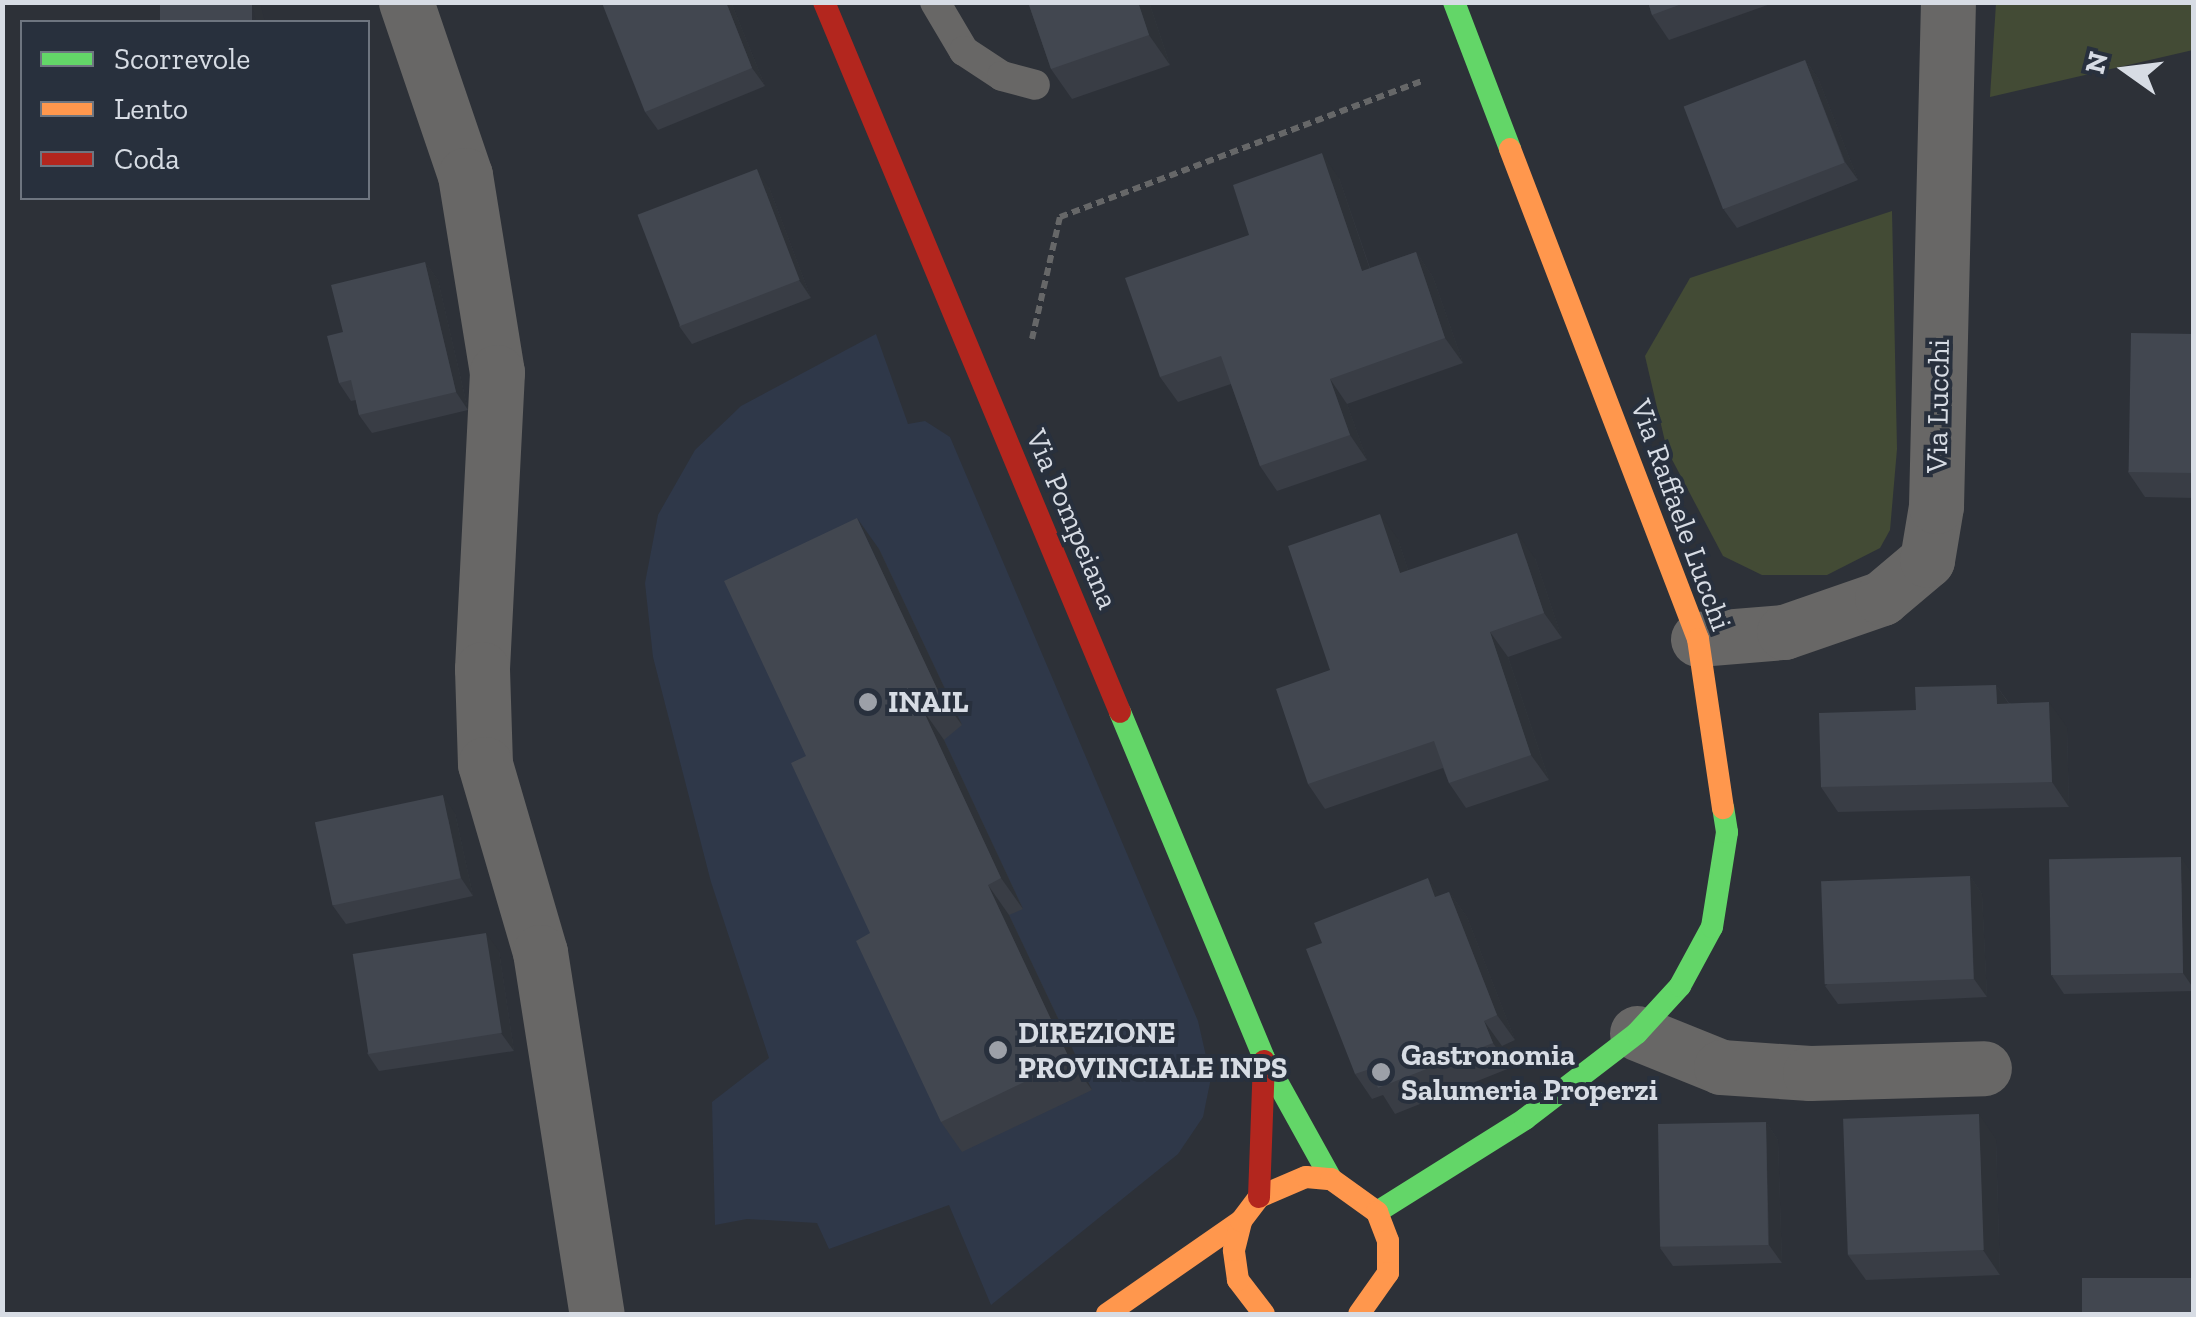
<!DOCTYPE html>
<style>
body{margin:0}
#map{position:relative;width:2196px;height:1317px;overflow:hidden;background:#2d3138;font-family:"Zilla Slab",serif}
div>[style]{position:absolute}
.built>*{inset:0;background:#2f3849}
.green>*{inset:0;background:#434b35}
.path>*{height:6px;margin-top:-3px;transform-origin:0;background:repeating-linear-gradient(90deg,#666768 0 8px,transparent 0 13px)}
.lane>*{height:30px;margin:-15px;padding:0 15px;transform-origin:15px;border-radius:15px;background:#686766}
.street>*{height:55px;margin:-27.5px;padding:0 27.5px;transform-origin:27.5px;border-radius:27.5px;background:#686766}
.fast>*{height:22px;margin:-11px;padding:0 11px;transform-origin:11px;border-radius:11px;background:#63d668}
.slow>*{height:22px;margin:-11px;padding:0 11px;transform-origin:11px;border-radius:11px;background:#ff974d}
.jam>*{height:22px;margin:-11px;padding:0 11px;transform-origin:11px;border-radius:11px;background:#b3261e}
.wall>*{inset:0;background:#393d45}
.shaded-wall>*{inset:0;background:#2e3238}
.building>*{inset:0;background:#424750;transform-origin:0 0}
.dots>*{width:28px;height:28px;translate:-50% -50%;box-sizing:border-box;border:5px solid #28303d;border-radius:50%}
span{translate:-50% -50%;white-space:nowrap;text-align:center;line-height:1.15;-webkit-text-stroke:8px #28303d;paint-order:stroke}
.street-label{font-size:30px;color:#d7dce4}
.poi-label{font-size:30px;color:#d7dce4;font-weight:700}
.left{translate:0 -50%;text-align:left}
.frame{position:absolute;inset:0;border:5px solid #d7dce4;pointer-events:none}
.legend{position:absolute;left:20px;top:20px;width:350px;height:180px;box-sizing:border-box;background:#28303d;border:2px solid #6e7580;margin:0;padding:12px 18px;list-style:none;font-size:30px;color:#d7dce4}
.legend li{display:flex;align-items:center;gap:20px;height:50px}
.legend b{width:50px;border:2px solid #6e7580}
.north{position:absolute;left:2076px;top:20px;width:100px;height:100px;-webkit-text-stroke:8px #28303d;paint-order:stroke;rotate:284deg;font-size:28px;font-weight:700;line-height:40px;text-align:center;color:#d7dce4}
.north::after{content:'';display:block;margin:auto;width:35px;height:45px;background:#d7dce4;clip-path:polygon(50% 0,100% 100%,50% 72%,0 100%)}
</style>
<div id="map">
<div class="built">
<div style="clip-path:polygon(876px 334px,908px 424px,925px 421px,950px 437px,1198px 1021px,1211px 1078px,1203px 1117px,1178px 1154px,991px 1305px,949px 1205px,829px 1249px,817px 1223px,747px 1219px,715px 1225px,712px 1102px,769px 1058px,711px 882px,653px 657px,645px 583px,658px 515px,695px 450px,741px 406px)"></div>
</div>
<div class="green">
<div style="clip-path:polygon(1996px 3px,2193px 3px,2193px 50px,1990px 97px)"></div>
<div style="clip-path:polygon(1892px 211px,1897px 449px,1890px 530px,1880px 548px,1827px 575px,1762px 575px,1723px 556px,1667px 450px,1645px 356px,1690px 278px)"></div>
</div>
<div class="path">
<div style="left:1032px;top:339px;width:125px;rotate:-77.1deg"></div>
<div style="left:1060px;top:217px;width:387px;rotate:-20.6deg"></div>
</div>
<div class="lane">
<div style="left:935px;top:2px;width:57px;rotate:59.4deg"></div>
<div style="left:964px;top:51px;width:45px;rotate:33.3deg"></div>
<div style="left:1002px;top:76px;width:34px;rotate:15deg"></div>
</div>
<div class="street">
<div style="left:406px;top:2px;width:183px;rotate:71.2deg"></div>
<div style="left:465px;top:175px;width:200px;rotate:80.8deg"></div>
<div style="left:497px;top:372px;width:297px;rotate:92.9deg"></div>
<div style="left:482px;top:669px;width:95px;rotate:88.2deg"></div>
<div style="left:485px;top:764px;width:196px;rotate:73.7deg"></div>
<div style="left:540px;top:952px;width:366px;rotate:81.1deg"></div>
<div style="left:1698px;top:639px;width:86px;rotate:-4.7deg"></div>
<div style="left:1784px;top:632px;width:104px;rotate:-19.1deg"></div>
<div style="left:1882px;top:598px;width:59px;rotate:-40.2deg"></div>
<div style="left:1927px;top:560px;width:55px;rotate:-80.5deg"></div>
<div style="left:1936px;top:506px;width:504px;rotate:-88.64deg"></div>
<div style="left:1637px;top:1033px;width:91px;rotate:22deg"></div>
<div style="left:1721px;top:1067px;width:89px;rotate:3.9deg"></div>
<div style="left:1810px;top:1073px;width:174px;rotate:-1.6deg"></div>
</div>
<div class="fast">
<div style="left:1454px;top:2px;width:157px;rotate:69.1deg"></div>
<div style="left:1120px;top:712px;width:375px;rotate:67.4deg"></div>
<div style="left:1264px;top:1058px;width:138px;rotate:61deg"></div>
<div style="left:1377px;top:1212px;width:175px;rotate:-32.1deg"></div>
<div style="left:1525px;top:1119px;width:141px;rotate:-37.5deg"></div>
<div style="left:1637px;top:1033px;width:64px;rotate:-47.5deg"></div>
<div style="left:1680px;top:986px;width:67px;rotate:-61.5deg"></div>
<div style="left:1712px;top:927px;width:96px;rotate:-81deg"></div>
<div style="left:1727px;top:832px;width:24px;rotate:-99deg"></div>
</div>
<div class="slow">
<div style="left:1510px;top:149px;width:525px;rotate:69.01deg"></div>
<div style="left:1698px;top:639px;width:171px;rotate:81.6deg"></div>
<div style="left:1107px;top:1314px;width:163px;rotate:-34.8deg"></div>
<div style="left:1264px;top:1314px;width:43px;rotate:-127.4deg"></div>
<div style="left:1238px;top:1280px;width:30px;rotate:-98deg"></div>
<div style="left:1234px;top:1250px;width:30px;rotate:-76deg"></div>
<div style="left:1241px;top:1221px;width:30px;rotate:-53deg"></div>
<div style="left:1259px;top:1197px;width:51px;rotate:-23.1deg"></div>
<div style="left:1306px;top:1177px;width:25px;rotate:5deg"></div>
<div style="left:1331px;top:1179px;width:57px;rotate:35.7deg"></div>
<div style="left:1377px;top:1212px;width:31px;rotate:69deg"></div>
<div style="left:1388px;top:1241px;width:32px;rotate:90deg"></div>
<div style="left:1388px;top:1273px;width:50px;rotate:125.3deg"></div>
</div>
<div class="jam">
<div style="left:824px;top:2px;width:769px;rotate:67.37deg"></div>
<div style="left:1259px;top:1197px;width:136px;rotate:-87.9deg"></div>
</div>
<div class="wall">
<div style="clip-path:polygon(731px 2px,765px 86px,658px 130px,645px 112px)"></div>
<div style="clip-path:polygon(1028px 2px,1158px 2px,1150px 5px,1170px 65px,1072px 99px,1051px 69px)"></div>
<div style="clip-path:polygon(1648px 2px,1776px 2px,1669px 40px,1652px 15px)"></div>
<div style="clip-path:polygon(1805px 60px,1818px 78px,1858px 180px,1737px 228px,1724px 210px)"></div>
<div style="clip-path:polygon(1339px 178px,1370px 268px,1416px 252px,1433px 277px,1463px 363px,1347px 404px,1367px 460px,1277px 491px,1260px 466px,1231px 384px,1178px 402px,1160px 377px,1249px 235px)"></div>
<div style="clip-path:polygon(769px 187px,811px 298px,692px 344px,679px 326px)"></div>
<div style="clip-path:polygon(425px 262px,438px 280px,468px 410px,372px 433px,359px 415px,356px 400px,351px 401px,339px 383px,343px 332px)"></div>
<div style="clip-path:polygon(2194px 334px,2194px 498px,2145px 497px,2128px 472px)"></div>
<div style="clip-path:polygon(1398px 539px,1408px 570px,1535px 558px,1562px 638px,1508px 657px,1549px 780px,1466px 808px,1449px 783px,1443px 768px,1325px 809px,1308px 784px,1330px 670px)"></div>
<div style="clip-path:polygon(879px 549px,962px 725px,944px 740px,1023px 909px,1009px 915px,1092px 1090px,962px 1152px,941px 1122px,806px 756px)"></div>
<div style="clip-path:polygon(1996px 685px,2009px 703px,2067px 727px,2069px 807px,1838px 812px,1821px 787px,1916px 710px)"></div>
<div style="clip-path:polygon(455px 813px,473px 896px,346px 924px,333px 906px)"></div>
<div style="clip-path:polygon(2193px 875px,2194px 991px,2064px 994px,2052px 976px)"></div>
<div style="clip-path:polygon(1970px 876px,1982px 894px,1987px 997px,1838px 1004px,1825px 986px)"></div>
<div style="clip-path:polygon(1449px 892px,1467px 917px,1515px 1040px,1502px 1046px,1510px 1068px,1395px 1114px,1383px 1095px,1372px 1099px,1355px 1074px,1440px 896px)"></div>
<div style="clip-path:polygon(499px 951px,514px 1051px,379px 1071px,367px 1053px)"></div>
<div style="clip-path:polygon(1766px 1122px,1778px 1140px,1782px 1263px,1673px 1266px,1660px 1248px)"></div>
<div style="clip-path:polygon(1996px 1139px,2000px 1275px,1866px 1280px,1848px 1255px)"></div>
</div>
<div class="shaded-wall">
<div style="clip-path:polygon(252px 2px,260px 2px,265px 22px,256px 22px)"></div>
<div style="clip-path:polygon(726px 2px,731px 2px,765px 86px,752px 68px)"></div>
<div style="clip-path:polygon(1138px 2px,1148px 2px,1150px 5px,1170px 65px,1149px 35px)"></div>
<div style="clip-path:polygon(1805px 60px,1818px 78px,1858px 180px,1845px 162px)"></div>
<div style="clip-path:polygon(1322px 153px,1339px 178px,1379px 296px,1362px 271px)"></div>
<div style="clip-path:polygon(757px 169px,769px 187px,811px 298px,799px 280px)"></div>
<div style="clip-path:polygon(1416px 252px,1433px 277px,1463px 363px,1445px 338px)"></div>
<div style="clip-path:polygon(425px 262px,438px 280px,468px 410px,456px 392px)"></div>
<div style="clip-path:polygon(1330px 379px,1347px 404px,1367px 460px,1350px 435px)"></div>
<div style="clip-path:polygon(1380px 514px,1398px 539px,1417px 598px,1400px 573px)"></div>
<div style="clip-path:polygon(857px 518px,879px 549px,962px 725px,940px 695px)"></div>
<div style="clip-path:polygon(1517px 533px,1535px 558px,1562px 638px,1544px 613px)"></div>
<div style="clip-path:polygon(1490px 632px,1508px 657px,1549px 780px,1531px 755px)"></div>
<div style="clip-path:polygon(1996px 685px,2013px 710px,1997px 704px)"></div>
<div style="clip-path:polygon(2049px 702px,2067px 727px,2069px 807px,2052px 782px)"></div>
<div style="clip-path:polygon(923px 710px,944px 740px,1023px 909px,1001px 878px)"></div>
<div style="clip-path:polygon(443px 795px,455px 813px,473px 896px,461px 878px)"></div>
<div style="clip-path:polygon(2181px 857px,2193px 875px,2194px 989px,2183px 973px)"></div>
<div style="clip-path:polygon(1970px 876px,1982px 894px,1987px 997px,1974px 979px)"></div>
<div style="clip-path:polygon(1428px 878px,1446px 903px,1435px 897px)"></div>
<div style="clip-path:polygon(988px 885px,1009px 915px,1092px 1090px,1070px 1060px)"></div>
<div style="clip-path:polygon(1449px 892px,1467px 917px,1515px 1040px,1497px 1015px)"></div>
<div style="clip-path:polygon(486px 933px,499px 951px,514px 1051px,501px 1033px)"></div>
<div style="clip-path:polygon(1484px 1021px,1502px 1046px,1510px 1068px,1493px 1043px)"></div>
<div style="clip-path:polygon(1979px 1114px,1996px 1139px,2000px 1275px,1983px 1250px)"></div>
<div style="clip-path:polygon(1766px 1122px,1778px 1140px,1782px 1263px,1769px 1245px)"></div>
</div>
<div class="building">
<div style="left:160px;top:2px;width:92px;height:20px"></div>
<div style="clip-path:polygon(604px 2px,726px 2px,752px 68px,645px 112px,602px 3px)"></div>
<div style="clip-path:polygon(1028px 2px,1138px 2px,1149px 35px,1051px 69px)"></div>
<div style="clip-path:polygon(1648px 2px,1687px 2px,1652px 15px)"></div>
<div style="left:1805px;top:60px;width:110px;height:130px;rotate:69deg"></div>
<div style="clip-path:polygon(1322px 153px,1362px 271px,1416px 252px,1445px 338px,1330px 379px,1350px 435px,1260px 466px,1221px 356px,1160px 377px,1125px 278px,1249px 235px,1233px 185px)"></div>
<div style="left:757px;top:169px;width:119px;height:128px;rotate:69deg"></div>
<div style="clip-path:polygon(425px 262px,456px 392px,359px 415px,351px 380px,339px 383px,327px 336px,343px 332px,331px 285px)"></div>
<div style="left:2131px;top:333px;width:63px;height:139px;rotate:1deg"></div>
<div style="clip-path:polygon(1380px 514px,1400px 573px,1517px 533px,1544px 613px,1490px 632px,1531px 755px,1449px 783px,1434px 741px,1308px 784px,1276px 689px,1330px 670px,1288px 546px)"></div>
<div style="clip-path:polygon(857px 518px,940px 695px,923px 710px,1001px 878px,988px 885px,1070px 1060px,941px 1122px,856px 941px,870px 933px,791px 763px,806px 756px,724px 581px)"></div>
<div style="clip-path:polygon(1996px 685px,1997px 704px,2049px 702px,2052px 782px,1821px 787px,1819px 713px,1916px 710px,1915px 687px)"></div>
<div style="left:443px;top:795px;width:85px;height:131px;rotate:78deg"></div>
<div style="left:2181px;top:857px;width:116px;height:132px;rotate:89deg"></div>
<div style="left:1970px;top:876px;width:103px;height:149px;rotate:88deg"></div>
<div style="clip-path:polygon(1428px 878px,1435px 897px,1449px 892px,1497px 1015px,1484px 1021px,1493px 1043px,1378px 1088px,1370px 1069px,1355px 1074px,1306px 949px,1322px 943px,1314px 923px)"></div>
<div style="left:486px;top:933px;width:101px;height:135px;rotate:81deg"></div>
<div style="left:1979px;top:1114px;width:136px;height:136px;rotate:88deg"></div>
<div style="left:1766px;top:1122px;width:123px;height:108px;rotate:89deg"></div>
<div style="left:2194px;top:1278px;width:36px;height:112px;rotate:90deg"></div>
</div>
<div class="dots">
<div style="left:868px;top:702px;background:#9ca0a8"></div>
<div style="left:998px;top:1050px;background:#9ca0a8"></div>
<div style="left:1381px;top:1072px;background:#9ca0a8"></div>
</div>
<div class="street-label">
<span style="left:1938px;top:406px;rotate:-89deg">Via Lucchi</span>
<span style="left:1681px;top:515px;rotate:70deg">Via Raffaele Lucchi</span>
<span style="left:1072px;top:519px;rotate:67deg">Via Pompeiana</span>
</div>
<div class="poi-label">
<span class="left" style="left:888px;top:702px">INAIL</span>
<span class="left" style="left:1018px;top:1050px">DIREZIONE<br>PROVINCIALE INPS</span>
<span class="left" style="left:1401px;top:1072px">Gastronomia<br>Salumeria Properzi</span>
</div>
<div class="frame"></div>
<ul class="legend">
<li><b style="height:12px;background:#63d668"></b>Scorrevole</li>
<li><b style="height:12px;background:#ff974d"></b>Lento</li>
<li><b style="height:12px;background:#b3261e"></b>Coda</li>
</ul>
<div class="north">N</div>
</div>
